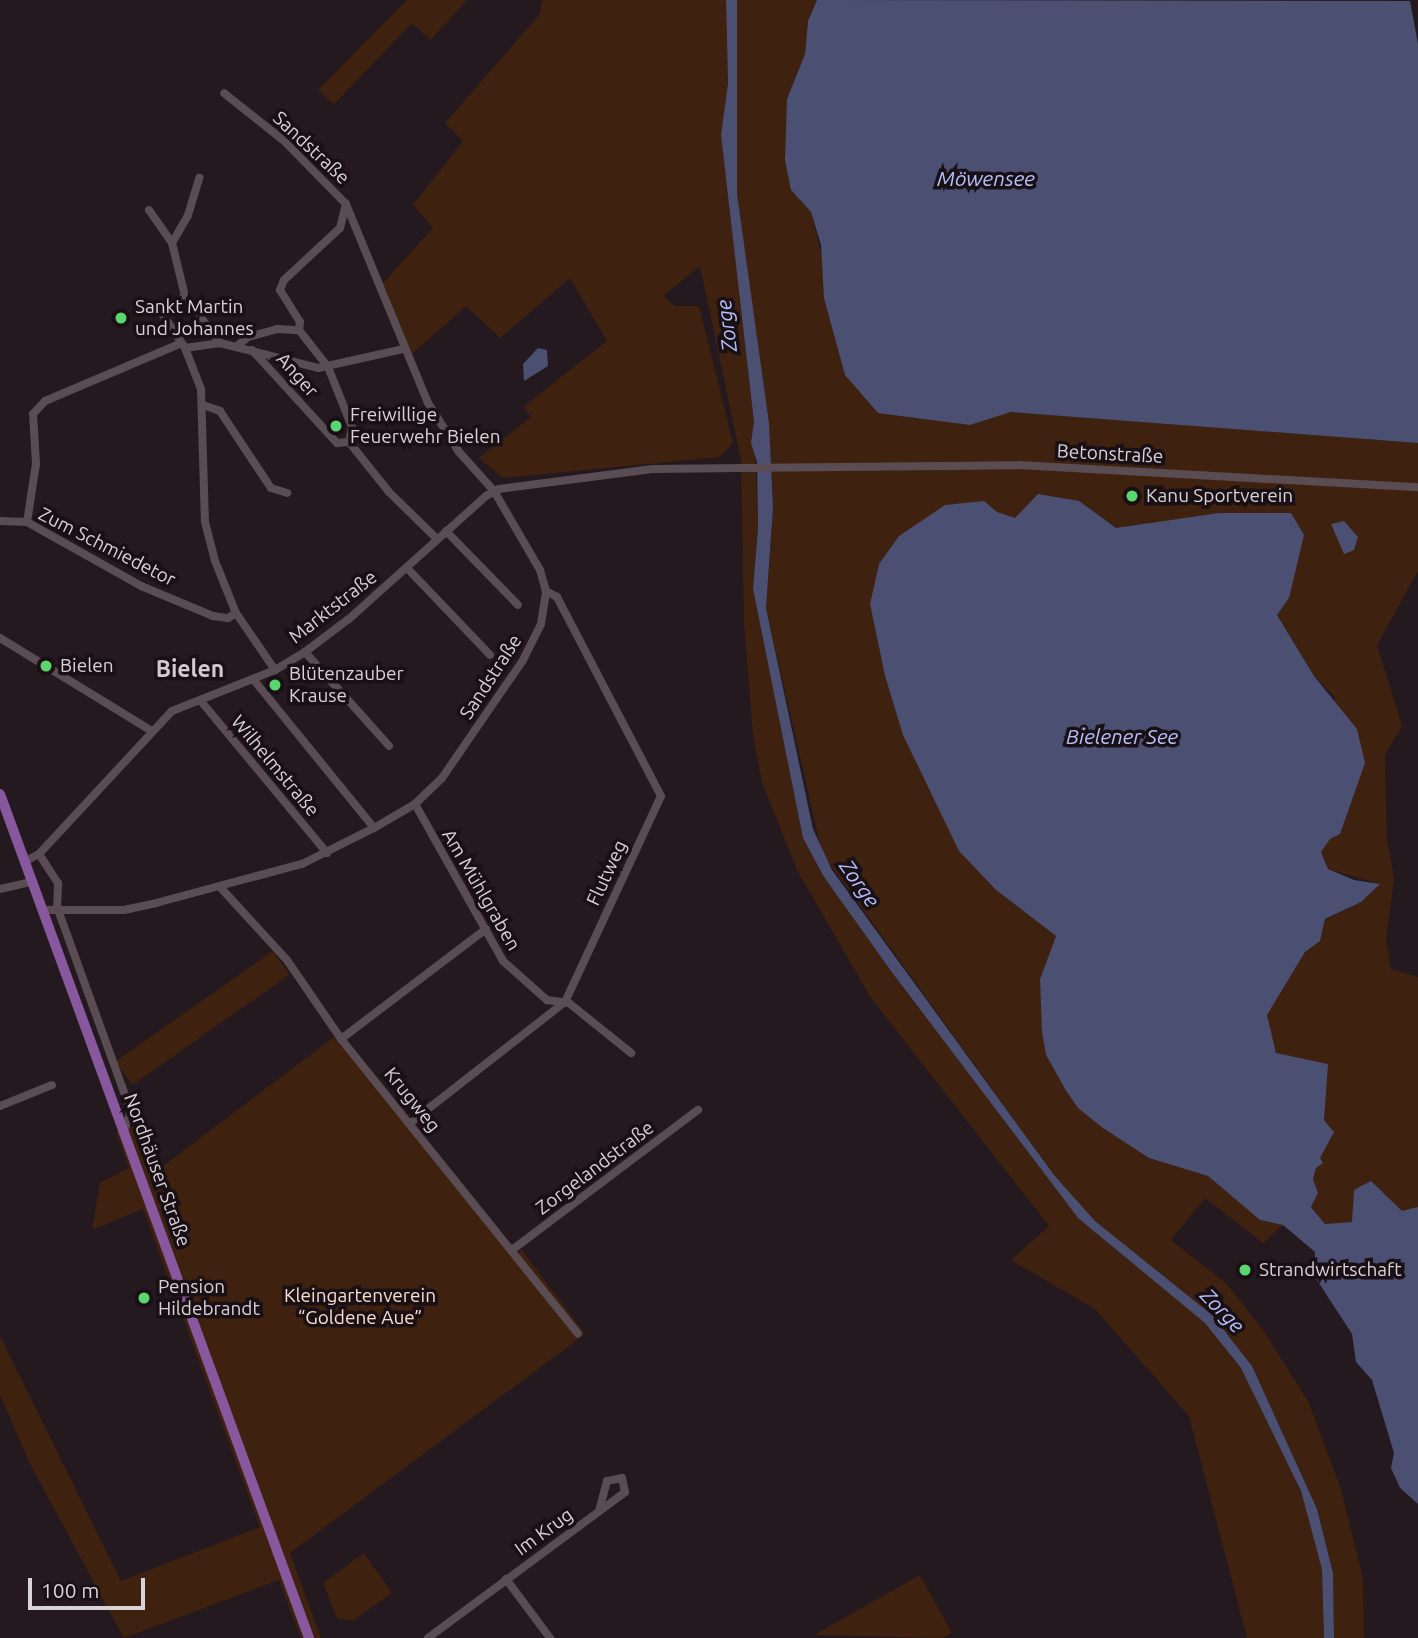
<!DOCTYPE html>
<meta charset="utf-8">
<style>
body{margin:0}
#map{position:relative;width:1418px;height:1638px;overflow:hidden;background:#23191e;font-family:Ubuntu,sans-serif}
div>[style]{position:absolute}
.green>*{inset:0;background:#3f2110;transform-origin:0 0}
.water>*{inset:0;background:#4b4f72}
.minor>*{height:8px;margin:-4px;padding:0 4px;transform-origin:4px;border-radius:4px;background:#594d53}
.major>*{height:10px;margin:-5px;padding:0 5px;transform-origin:5px;border-radius:5px;background:#87589d}
.dots>*{width:19px;height:19px;translate:-50% -50%;box-sizing:border-box;border:4px solid #191015;border-radius:50%}
span{translate:-50% -50%;white-space:nowrap;text-align:center;line-height:1.15;-webkit-text-stroke:7px #191015;paint-order:stroke}
.street-label{font-size:19px;color:#d9d2d6}
.poi-label{font-size:19px;color:#d9d2d6}
.left{translate:0 -50%;text-align:left}
.park-label{font-size:19px;color:#f8ddcf}
.water-label{font-size:21px;color:#b7c0fe;font-style:italic}
.quarter-label{font-size:23px;color:#d6c8d0;font-weight:700}
.scale{position:absolute;left:28px;top:1578px;width:117px;height:32px;box-sizing:border-box;border:4px solid #d9d2d6;border-top:0;padding-left:9px;font-size:21px;line-height:24px;white-space:nowrap;color:#d9d2d6;-webkit-text-stroke:5px #191015;paint-order:stroke}
</style>
<div id="map">
<div class="green">
<div style="clip-path:polygon(407px 0,467px 0,431px 40px,412px 23px,334px 104px,318px 90px)"></div>
<div style="clip-path:polygon(542px 0,726px 0,728px 83px,721px 135px,754px 422px,758px 528px,753px 589px,803px 838px,824px 877px,891px 971px,1078px 1218px,1205px 1323px,1241px 1368px,1282px 1446px,1308px 1511px,1322px 1569px,1324px 1638px,1247px 1638px,1189px 1416px,1095px 1309px,1011px 1260px,1049px 1226px,871px 998px,798px 872px,762px 783px,753px 735px,744px 625px,741px 460px,700px 266px,658px 300px,664px 296px,674px 306px,699px 306px,733px 443px,720px 457px,503px 478px,479px 458px,531px 417px,523px 407px,607px 341px,570px 278px,500px 338px,466px 306px,412px 354px,383px 283px,433px 228px,413px 205px,463px 141px,445px 123px,540px 14px)"></div>
<div style="clip-path:polygon(737px 0,817px 0,808px 21px,805px 54px,787px 99px,791px 190px,811px 212px,826px 272px,824px 298px,970px 425px,1011px 412px,1418px 443px,1418px 571px,1377px 645px,1402px 726px,1385px 755px,1387px 839px,1394px 878px,1386px 941px,1391px 969px,1418px 977px,1418px 1207px,1402px 1212px,1354px 1190px,1353px 1222px,1325px 1224px,1311px 1206px,1318px 1193px,1313px 1179px,1316px 1168px,1331px 1128px,1324px 1121px,1327px 1064px,1276px 1053px,1266px 1015px,1305px 952px,1320px 941px,1325px 920px,1361px 902px,1380px 884px,1328px 869px,1321px 852px,1330px 838px,1340px 834px,1349px 803px,1334px 696px,1314px 676px,1277px 615px,1289px 598px,1116px 528px,1079px 501px,1030px 508px,1015px 518px,997px 512px,984px 501px,899px 536px,879px 564px,870px 604px,885px 676px,903px 735px,923px 772px,996px 890px,1056px 936px,1040px 979px,1046px 1055px,1065px 1089px,1078px 1108px,1149px 1158px,1208px 1176px,1260px 1220px,1283px 1225px,1263px 1243px,1205px 1198px,1171px 1240px,1227px 1284px,1265px 1333px,1308px 1401px,1341px 1489px,1363px 1579px,1364px 1638px,1334px 1638px,1333px 1573px,1317px 1509px,1252px 1366px,1212px 1315px,1095px 1221px,1054px 1175px,822px 853px,766px 608px,773px 507px,768px 412px,760px 381px,737px 194px)"></div>
<div style="left:273px;top:951px;width:29px;height:192px;rotate:55deg"></div>
<div style="clip-path:polygon(334px 1037px,513px 1257px,522px 1250px,585px 1334px,290px 1553px,321px 1638px,301px 1638px,279px 1580px,124px 1638px,30px 1464px,0 1395px,0 1336px,121px 1581px,260px 1527px,143px 1209px,92px 1230px,100px 1183px,129px 1168px,116px 1132px,142px 1123px,158px 1170px)"></div>
<div style="clip-path:polygon(364px 1553px,392px 1593px,353px 1621px,337px 1618px,323px 1583px)"></div>
<div style="clip-path:polygon(920px 1575px,952px 1633px,942px 1638px,814px 1635px)"></div>
</div>
<div class="water">
<div style="clip-path:polygon(726px 0,737px 0,737px 194px,769px 423px,773px 507px,766px 608px,813px 829px,832px 870px,1054px 1175px,1095px 1221px,1212px 1315px,1252px 1366px,1317px 1509px,1333px 1573px,1334px 1638px,1324px 1638px,1322px 1569px,1301px 1491px,1241px 1368px,1205px 1323px,1078px 1218px,891px 971px,824px 877px,803px 838px,753px 589px,758px 528px,757px 462px,751px 443px,754px 422px,721px 135px,728px 83px)"></div>
<div style="clip-path:polygon(817px 0,1410px 1px,1418px 44px,1418px 443px,1011px 412px,970px 425px,878px 413px,845px 375px,824px 298px,821px 245px,811px 212px,791px 190px,785px 160px,787px 99px,805px 54px,808px 21px)"></div>
<div style="clip-path:polygon(538px 348px,547px 350px,548px 366px,524px 381px,523px 364px)"></div>
<div style="clip-path:polygon(1038px 494px,1079px 501px,1116px 528px,1219px 513px,1291px 513px,1304px 535px,1289px 598px,1277px 615px,1314px 676px,1357px 729px,1365px 763px,1340px 834px,1330px 839px,1321px 852px,1328px 869px,1354px 880px,1380px 884px,1361px 902px,1325px 919px,1320px 941px,1305px 952px,1267px 1015px,1276px 1053px,1328px 1064px,1324px 1120px,1334px 1132px,1320px 1158px,1323px 1163px,1316px 1168px,1313px 1179px,1318px 1193px,1311px 1207px,1325px 1224px,1352px 1222px,1354px 1190px,1371px 1181px,1402px 1211px,1418px 1207px,1418px 1504px,1400px 1488px,1391px 1468px,1394px 1453px,1372px 1380px,1356px 1362px,1352px 1334px,1315px 1277px,1315px 1252px,1283px 1225px,1260px 1220px,1208px 1176px,1149px 1158px,1103px 1128px,1078px 1108px,1065px 1089px,1046px 1055px,1042px 1032px,1040px 979px,1056px 936px,996px 890px,959px 851px,903px 735px,885px 676px,870px 604px,879px 564px,899px 536px,945px 505px,984px 501px,997px 512px,1015px 518px)"></div>
<div style="clip-path:polygon(1344px 521px,1358px 537px,1354px 550px,1344px 554px,1331px 524px)"></div>
</div>
<div class="minor">
<div style="left:149px;top:210px;width:40px;rotate:55.1deg"></div>
<div style="left:172px;top:243px;width:55px;rotate:76.2deg"></div>
<div style="left:185px;top:296px;width:59px;rotate:53.3deg"></div>
<div style="left:172px;top:243px;width:32px;rotate:-60deg"></div>
<div style="left:188px;top:215px;width:39px;rotate:-73deg"></div>
<div style="left:185px;top:296px;width:29px;rotate:139deg"></div>
<div style="left:163px;top:315px;width:40px;rotate:56deg"></div>
<div style="left:185px;top:348px;width:44px;rotate:68.7deg"></div>
<div style="left:201px;top:389px;width:133px;rotate:88.3deg"></div>
<div style="left:205px;top:522px;width:40px;rotate:75.6deg"></div>
<div style="left:215px;top:561px;width:56px;rotate:68deg"></div>
<div style="left:299px;top:330px;width:8px;rotate:-83deg"></div>
<div style="left:300px;top:322px;width:38px;rotate:-122deg"></div>
<div style="left:280px;top:290px;width:11px;rotate:-68deg"></div>
<div style="left:284px;top:280px;width:76px;rotate:-42.9deg"></div>
<div style="left:340px;top:228px;width:25px;rotate:-76deg"></div>
<div style="left:237px;top:346px;width:14px;rotate:-39deg"></div>
<div style="left:248px;top:337px;width:30px;rotate:-15deg"></div>
<div style="left:277px;top:329px;width:22px;rotate:3deg"></div>
<div style="left:299px;top:330px;width:47px;rotate:51.9deg"></div>
<div style="left:328px;top:367px;width:65px;rotate:68.2deg"></div>
<div style="left:352px;top:427px;width:15px;rotate:101deg"></div>
<div style="left:185px;top:348px;width:35px;rotate:-8deg"></div>
<div style="left:220px;top:343px;width:101px;rotate:14.3deg"></div>
<div style="left:318px;top:368px;width:88px;rotate:-12.5deg"></div>
<div style="left:252px;top:350px;width:126px;rotate:47.6deg"></div>
<div style="left:337px;top:443px;width:12px;rotate:-5deg"></div>
<div style="left:349px;top:442px;width:64px;rotate:51.3deg"></div>
<div style="left:389px;top:492px;width:67px;rotate:44.4deg"></div>
<div style="left:203px;top:405px;width:18px;rotate:19deg"></div>
<div style="left:220px;top:411px;width:92px;rotate:56.5deg"></div>
<div style="left:271px;top:488px;width:17px;rotate:17deg"></div>
<div style="left:0;top:521px;width:27px;rotate:2deg"></div>
<div style="left:27px;top:522px;width:131px;rotate:29.3deg"></div>
<div style="left:141px;top:586px;width:78px;rotate:22.6deg"></div>
<div style="left:213px;top:616px;width:15px;rotate:8deg"></div>
<div style="left:228px;top:618px;width:9px;rotate:-32deg"></div>
<div style="left:27px;top:522px;width:59px;rotate:-81.2deg"></div>
<div style="left:36px;top:464px;width:50px;rotate:-93.4deg"></div>
<div style="left:33px;top:414px;width:18px;rotate:-47deg"></div>
<div style="left:45px;top:401px;width:146px;rotate:-23deg"></div>
<div style="left:446px;top:531px;width:103px;rotate:45.8deg"></div>
<div style="left:407px;top:568px;width:120px;rotate:46.3deg"></div>
<div style="left:236px;top:613px;width:69px;rotate:55.6deg"></div>
<div style="left:0;top:638px;width:178px;rotate:31.5deg"></div>
<div style="left:305px;top:652px;width:126px;rotate:48.2deg"></div>
<div style="left:253px;top:679px;width:192px;rotate:50.9deg"></div>
<div style="left:200px;top:700px;width:199px;rotate:50.3deg"></div>
<div style="left:415px;top:804px;width:180px;rotate:60.7deg"></div>
<div style="left:503px;top:961px;width:59px;rotate:41.6deg"></div>
<div style="left:547px;top:1000px;width:22px;rotate:8deg"></div>
<div style="left:569px;top:1003px;width:80px;rotate:38.9deg"></div>
<div style="left:39px;top:854px;width:35px;rotate:57deg"></div>
<div style="left:58px;top:883px;width:24px;rotate:92deg"></div>
<div style="left:57px;top:907px;width:217px;rotate:70.1deg"></div>
<div style="left:131px;top:1111px;width:21px;rotate:109deg"></div>
<div style="left:24px;top:862px;width:17px;rotate:-28deg"></div>
<div style="left:39px;top:854px;width:195px;rotate:-47.1deg"></div>
<div style="left:172px;top:711px;width:111px;rotate:-21.7deg"></div>
<div style="left:275px;top:670px;width:35px;rotate:-31deg"></div>
<div style="left:305px;top:652px;width:56px;rotate:-37.1deg"></div>
<div style="left:350px;top:618px;width:183px;rotate:-41.9deg"></div>
<div style="left:486px;top:496px;width:15px;rotate:-28deg"></div>
<div style="left:499px;top:489px;width:155px;rotate:-7.4deg"></div>
<div style="left:653px;top:469px;width:366px;rotate:-0.6deg"></div>
<div style="left:1019px;top:465px;width:400px;rotate:3.2deg"></div>
<div style="left:220px;top:887px;width:99px;rotate:47.5deg"></div>
<div style="left:287px;top:960px;width:96px;rotate:55.6deg"></div>
<div style="left:341px;top:1039px;width:378px;rotate:51.2deg"></div>
<div style="left:0;top:889px;width:32px;rotate:-13deg"></div>
<div style="left:42px;top:910px;width:82px"></div>
<div style="left:124px;top:910px;width:33px;rotate:-12deg"></div>
<div style="left:156px;top:903px;width:151px;rotate:-15deg"></div>
<div style="left:302px;top:864px;width:80px;rotate:-26.6deg"></div>
<div style="left:374px;top:828px;width:48px;rotate:-30.3deg"></div>
<div style="left:415px;top:804px;width:37px;rotate:-44deg"></div>
<div style="left:442px;top:778px;width:143px;rotate:-55.5deg"></div>
<div style="left:523px;top:660px;width:40px;rotate:-63.4deg"></div>
<div style="left:541px;top:624px;width:33px;rotate:-81deg"></div>
<div style="left:546px;top:591px;width:22px;rotate:-106deg"></div>
<div style="left:540px;top:570px;width:91px;rotate:-120.2deg"></div>
<div style="left:494px;top:491px;width:52px;rotate:-131.9deg"></div>
<div style="left:459px;top:452px;width:58px;rotate:-122.3deg"></div>
<div style="left:428px;top:403px;width:215px;rotate:-112.4deg"></div>
<div style="left:346px;top:204px;width:90px;rotate:-134.5deg"></div>
<div style="left:283px;top:140px;width:75px;rotate:-141.5deg"></div>
<div style="left:341px;top:1039px;width:182px;rotate:-37.2deg"></div>
<div style="left:0;top:1106px;width:56px;rotate:-22deg"></div>
<div style="left:410px;top:1123px;width:197px;rotate:-38deg"></div>
<div style="left:565px;top:1002px;width:227px;rotate:-65deg"></div>
<div style="left:661px;top:796px;width:225px;rotate:-117.6deg"></div>
<div style="left:557px;top:597px;width:13px;rotate:-151deg"></div>
<div style="left:512px;top:1250px;width:233px;rotate:-37deg"></div>
<div style="left:506px;top:1579px;width:74px;rotate:53.3deg"></div>
<div style="left:428px;top:1638px;width:245px;rotate:-36.5deg"></div>
<div style="left:625px;top:1492px;width:14px;rotate:-102deg"></div>
<div style="left:622px;top:1478px;width:15px;rotate:169deg"></div>
<div style="left:607px;top:1481px;width:31px;rotate:105deg"></div>
</div>
<div class="major">
<div style="left:0;top:794px;width:899px;rotate:69.89deg"></div>
</div>
<div class="dots">
<div style="left:121px;top:318px;background:#5bd56e"></div>
<div style="left:336px;top:426px;background:#5bd56e"></div>
<div style="left:1132px;top:496px;background:#5bd56e"></div>
<div style="left:46px;top:666px;background:#5bd56e"></div>
<div style="left:275px;top:685px;background:#5bd56e"></div>
<div style="left:1245px;top:1270px;background:#5bd56e"></div>
<div style="left:144px;top:1298px;background:#5bd56e"></div>
</div>
<div class="street-label">
<span style="left:311px;top:148px;rotate:43deg">Sandstraße</span>
<span style="left:297px;top:375px;rotate:48deg">Anger</span>
<span style="left:1110px;top:454px;rotate:3deg">Betonstraße</span>
<span style="left:107px;top:547px;rotate:27deg">Zum Schmiedetor</span>
<span style="left:333px;top:607px;rotate:-38deg">Marktstraße</span>
<span style="left:491px;top:677px;rotate:-57deg">Sandstraße</span>
<span style="left:275px;top:766px;rotate:50deg">Wilhelmstraße</span>
<span style="left:607px;top:873px;rotate:-65deg">Flutweg</span>
<span style="left:481px;top:890px;rotate:60deg">Am Mühlgraben</span>
<span style="left:412px;top:1100px;rotate:51deg">Krugweg</span>
<span style="left:595px;top:1168px;rotate:-37deg">Zorgelandstraße</span>
<span style="left:157px;top:1170px;rotate:70deg">Nordhäuser Straße</span>
<span style="left:544px;top:1532px;rotate:-36deg">Im Krug</span>
</div>
<div class="poi-label">
<span class="left" style="left:135px;top:318px">Sankt Martin<br>und Johannes</span>
<span class="left" style="left:350px;top:426px">Freiwillige<br>Feuerwehr Bielen</span>
<span class="left" style="left:1146px;top:496px">Kanu Sportverein</span>
<span class="left" style="left:60px;top:666px">Bielen</span>
<span class="left" style="left:289px;top:685px">Blütenzauber<br>Krause</span>
<span class="left" style="left:1259px;top:1270px">Strandwirtschaft</span>
<span class="left" style="left:158px;top:1298px">Pension<br>Hildebrandt</span>
</div>
<div class="park-label">
<span style="left:360px;top:1307px">Kleingartenverein<br>“Goldene Aue”</span>
</div>
<div class="water-label">
<span style="left:986px;top:178px">Möwensee</span>
<span style="left:726px;top:326px;rotate:-97deg">Zorge</span>
<span style="left:1122px;top:736px">Bielener See</span>
<span style="left:860px;top:883px;rotate:55deg">Zorge</span>
<span style="left:1223px;top:1310px;rotate:46deg">Zorge</span>
</div>
<div class="quarter-label">
<span style="left:190px;top:669px">Bielen</span>
</div>
<div class="scale">100 m</div>
</div>
